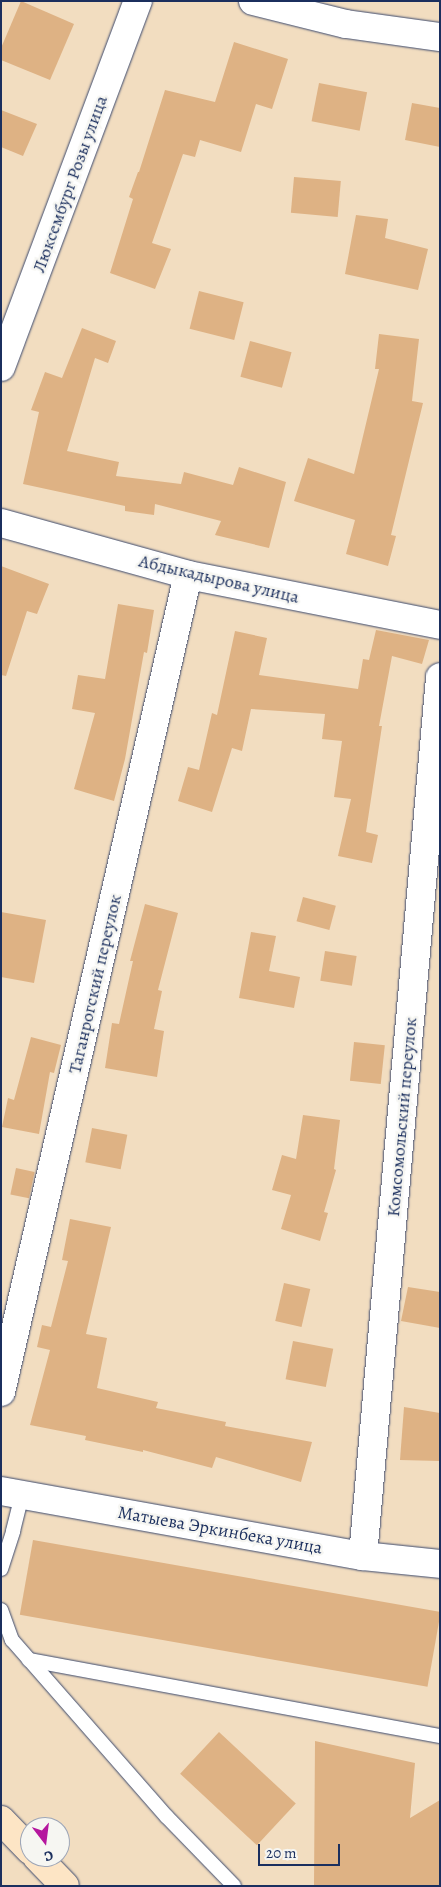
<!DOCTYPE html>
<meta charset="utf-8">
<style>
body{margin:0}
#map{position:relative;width:441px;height:1887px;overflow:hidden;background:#f2ddc0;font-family:Alegreya,serif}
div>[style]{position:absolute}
.building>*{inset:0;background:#deb284;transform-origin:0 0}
.roads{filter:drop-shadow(0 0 1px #3b496d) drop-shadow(0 0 1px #3b496d)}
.service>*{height:14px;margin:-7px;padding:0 7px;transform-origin:7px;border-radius:7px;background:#fff}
.minor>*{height:28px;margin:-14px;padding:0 14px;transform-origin:14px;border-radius:14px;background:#fff}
.secondary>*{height:28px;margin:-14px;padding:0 14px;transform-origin:14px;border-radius:14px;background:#fde5c5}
span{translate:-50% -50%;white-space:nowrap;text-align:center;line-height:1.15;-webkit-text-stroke:4.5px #f6f6f2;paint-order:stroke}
.street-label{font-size:18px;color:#1b2f5e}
.frame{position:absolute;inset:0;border:2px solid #1b2f5e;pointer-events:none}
.north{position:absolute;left:20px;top:1817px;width:50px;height:50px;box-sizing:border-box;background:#f6f6f2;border:1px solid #9ea6b7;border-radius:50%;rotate:165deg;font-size:14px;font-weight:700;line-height:20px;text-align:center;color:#1b2f5e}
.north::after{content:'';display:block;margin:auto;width:18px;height:22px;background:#b5179e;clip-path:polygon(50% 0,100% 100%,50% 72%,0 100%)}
.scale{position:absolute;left:258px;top:1844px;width:82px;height:22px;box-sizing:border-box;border:2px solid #1b2f5e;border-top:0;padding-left:6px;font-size:15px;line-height:18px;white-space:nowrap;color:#1b2f5e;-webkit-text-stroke:4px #f6f6f2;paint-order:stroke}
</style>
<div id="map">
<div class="building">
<div style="clip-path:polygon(21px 1px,74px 24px,50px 80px,1px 60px,1px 48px)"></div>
<div style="clip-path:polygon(234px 42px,288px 59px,272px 109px,256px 104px,241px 152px,200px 140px,195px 157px,183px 154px,152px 243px,171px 249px,155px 289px,110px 273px,133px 199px,129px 197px,138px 172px,139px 172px,165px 90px,215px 102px)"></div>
<div style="left:319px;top:83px;width:49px;height:39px;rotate:11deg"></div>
<div style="clip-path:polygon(412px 103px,440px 108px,440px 147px,405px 140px)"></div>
<div style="clip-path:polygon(1px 110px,37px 124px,23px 156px,1px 147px)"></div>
<div style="left:294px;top:177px;width:47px;height:36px;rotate:5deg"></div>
<div style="clip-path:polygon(356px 215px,388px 219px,385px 238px,428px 249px,418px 290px,345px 274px)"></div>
<div style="left:199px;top:291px;width:46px;height:39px;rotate:14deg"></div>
<div style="clip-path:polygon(82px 328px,116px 341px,108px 363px,95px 358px,67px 451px,119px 462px,116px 476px,181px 484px,184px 472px,233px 485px,239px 467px,286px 482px,269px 548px,215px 535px,221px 521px,155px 504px,154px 515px,125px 511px,125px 506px,23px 484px,39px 412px,31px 410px,45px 372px,62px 378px)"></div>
<div style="clip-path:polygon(379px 334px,419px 339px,412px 401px,423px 403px,391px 535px,396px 536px,388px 566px,346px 554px,355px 520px,294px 501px,308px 458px,354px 474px,379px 369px,375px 369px)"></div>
<div style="left:250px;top:341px;width:43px;height:37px;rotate:15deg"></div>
<div style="clip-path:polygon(1px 566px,49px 584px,37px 614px,27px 611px,6px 676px,1px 675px)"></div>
<div style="clip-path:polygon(118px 604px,154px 610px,147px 653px,144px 652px,125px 759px,114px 801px,74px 789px,95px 713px,72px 709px,78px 675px,105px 679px)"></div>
<div style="clip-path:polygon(376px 630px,429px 640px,422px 664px,392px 656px,379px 726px,382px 726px,366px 832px,378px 835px,372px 863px,338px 856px,351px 799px,334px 797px,342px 741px,322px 739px,325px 714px,251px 709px,242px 751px,232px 748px,212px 812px,178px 801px,188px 767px,199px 770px,212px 713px,217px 715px,235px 631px,267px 638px,259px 675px,358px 689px,363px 659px,369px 660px)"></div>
<div style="left:303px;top:897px;width:34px;height:25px;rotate:15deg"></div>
<div style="clip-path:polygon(145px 904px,178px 913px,158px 990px,162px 991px,154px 1029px,164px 1031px,157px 1077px,105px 1068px,112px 1023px,119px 1024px,133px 961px,130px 961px)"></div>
<div style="clip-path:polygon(1px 912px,46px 920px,34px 983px,1px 977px)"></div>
<div style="clip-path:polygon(251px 932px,276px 936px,269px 971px,300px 977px,294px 1008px,239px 998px)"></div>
<div style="left:325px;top:951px;width:32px;height:30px;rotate:9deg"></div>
<div style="clip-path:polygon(31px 1037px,61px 1045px,54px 1073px,50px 1072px,39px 1134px,2px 1127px,8px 1098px,14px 1100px)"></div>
<div style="left:354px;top:1042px;width:31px;height:39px;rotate:6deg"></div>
<div style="clip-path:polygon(303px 1115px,340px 1120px,334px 1169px,336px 1170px,324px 1212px,328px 1213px,320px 1241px,281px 1229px,291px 1195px,272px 1190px,282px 1155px,296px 1159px)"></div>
<div style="left:92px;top:1128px;width:36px;height:35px;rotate:11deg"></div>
<div style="left:16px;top:1168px;width:19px;height:27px;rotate:12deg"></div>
<div style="clip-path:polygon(70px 1219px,111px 1227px,86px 1334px,107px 1338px,97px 1388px,158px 1402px,156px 1408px,226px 1422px,225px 1426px,312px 1442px,301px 1482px,216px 1457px,212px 1468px,143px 1450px,143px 1452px,85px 1440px,86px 1436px,30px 1425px,50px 1350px,37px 1347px,42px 1325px,51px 1327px,68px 1261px,62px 1260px)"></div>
<div style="left:284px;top:1283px;width:27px;height:39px;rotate:13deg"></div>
<div style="clip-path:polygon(408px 1287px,440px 1292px,440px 1328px,401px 1321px)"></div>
<div style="left:293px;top:1341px;width:41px;height:39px;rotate:11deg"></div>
<div style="clip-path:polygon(404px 1407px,440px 1413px,440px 1461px,400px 1460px)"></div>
<div style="left:33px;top:1540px;width:414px;height:76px;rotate:10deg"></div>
<div style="left:219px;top:1732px;width:105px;height:57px;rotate:43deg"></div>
<div style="clip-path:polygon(315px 1741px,415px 1763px,410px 1818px,440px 1800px,440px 1886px,314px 1886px)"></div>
</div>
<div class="roads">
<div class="service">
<div style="left:1px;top:1569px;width:40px;rotate:-72deg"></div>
<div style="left:13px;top:1531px;width:38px;rotate:-76deg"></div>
<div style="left:1px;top:1610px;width:32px;rotate:70deg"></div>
<div style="left:12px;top:1640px;width:235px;rotate:48.8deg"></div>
<div style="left:167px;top:1817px;width:96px;rotate:45.8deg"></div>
<div style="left:29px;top:1660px;width:418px;rotate:10.5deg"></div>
</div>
<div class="minor">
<div style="left:253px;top:1px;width:96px;rotate:13.9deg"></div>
<div style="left:346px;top:24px;width:95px;rotate:7.9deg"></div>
<div style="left:1px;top:367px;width:391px;rotate:-69.5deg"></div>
<div style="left:1px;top:523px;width:194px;rotate:15.5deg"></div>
<div style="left:188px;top:575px;width:257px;rotate:11.2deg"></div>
<div style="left:1px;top:1392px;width:838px;rotate:-77.11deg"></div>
<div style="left:1px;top:1491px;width:368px;rotate:10.2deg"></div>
<div style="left:363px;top:1556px;width:77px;rotate:5.9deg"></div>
<div style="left:363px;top:1556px;width:882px;rotate:-84.99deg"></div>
</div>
<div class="secondary">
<div style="left:1px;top:1820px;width:42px;rotate:46deg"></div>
<div style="left:37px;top:1857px;width:40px;rotate:46deg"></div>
</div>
</div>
<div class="street-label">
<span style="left:70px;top:184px;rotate:-70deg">Люксембург Розы улица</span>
<span style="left:219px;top:579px;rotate:13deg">Абдыкадырова улица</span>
<span style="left:95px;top:984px;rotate:-77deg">Таганрогский переулок</span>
<span style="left:402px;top:1117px;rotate:-85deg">Комсомольский переулок</span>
<span style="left:220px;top:1530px;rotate:10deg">Матыева Эркинбека улица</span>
</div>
<div class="frame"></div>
<div class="north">С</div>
<div class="scale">20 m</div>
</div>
